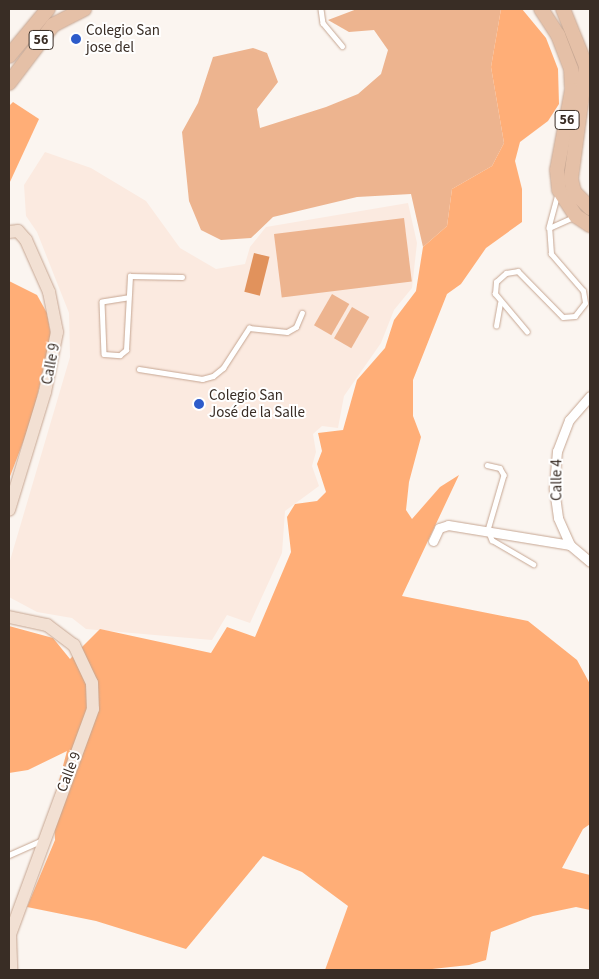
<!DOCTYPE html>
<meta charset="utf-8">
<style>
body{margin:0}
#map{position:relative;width:599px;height:979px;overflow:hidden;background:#fbf5f0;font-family:"Source Sans 3",sans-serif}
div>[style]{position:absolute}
.built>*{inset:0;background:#fbeae0}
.green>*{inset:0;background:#edb48f;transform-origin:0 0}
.forest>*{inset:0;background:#ffae77}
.water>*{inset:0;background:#e1925c;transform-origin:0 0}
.roads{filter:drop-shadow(0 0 1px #c6a692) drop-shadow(0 0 1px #c6a692)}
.lane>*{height:4.5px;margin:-2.25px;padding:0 2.25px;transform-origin:2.25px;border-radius:2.25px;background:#fff}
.street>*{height:9px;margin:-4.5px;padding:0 4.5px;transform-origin:4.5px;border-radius:4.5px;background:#fff}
.secondary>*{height:12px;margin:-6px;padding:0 6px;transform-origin:6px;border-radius:6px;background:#f2e0d3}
.primary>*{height:14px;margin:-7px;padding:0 7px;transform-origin:7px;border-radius:7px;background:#e5c0a7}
.dots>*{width:14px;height:14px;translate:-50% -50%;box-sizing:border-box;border:2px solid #fff;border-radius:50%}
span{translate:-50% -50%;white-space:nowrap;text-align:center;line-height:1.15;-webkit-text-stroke:4px #fff;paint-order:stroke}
.shield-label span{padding:1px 4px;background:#fff;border:1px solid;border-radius:4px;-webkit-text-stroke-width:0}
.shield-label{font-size:14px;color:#392d25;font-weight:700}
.poi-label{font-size:15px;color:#392d25}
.left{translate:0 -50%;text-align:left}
.street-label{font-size:15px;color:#392d25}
.frame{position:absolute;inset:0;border:10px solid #392d25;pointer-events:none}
</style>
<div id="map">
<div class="built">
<div style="clip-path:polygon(45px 152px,91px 168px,146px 201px,180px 248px,216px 269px,245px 264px,250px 247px,266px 227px,408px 203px,417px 243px,412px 288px,394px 310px,381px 343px,344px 396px,338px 428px,322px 426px,313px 434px,316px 452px,312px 466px,319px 486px,285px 511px,282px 553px,250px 623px,227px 615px,212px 640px,86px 629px,72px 618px,37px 612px,9px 597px,9px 564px,70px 357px,69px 313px,37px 232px,26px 216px,24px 185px)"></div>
</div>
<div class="green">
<div style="clip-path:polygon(357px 9px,501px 9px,491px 67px,504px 143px,492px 166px,452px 189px,447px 226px,423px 247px,411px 194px,357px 197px,273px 217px,251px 238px,221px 240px,201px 230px,189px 201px,182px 132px,198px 103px,213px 57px,253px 48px,267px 53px,278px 82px,257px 109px,260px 128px,326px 107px,358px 94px,381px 74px,388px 50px,374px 30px,349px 32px,328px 20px)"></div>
<div style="left:404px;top:218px;width:64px;height:131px;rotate:83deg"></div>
<div style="left:332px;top:294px;width:20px;height:36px;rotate:30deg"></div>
<div style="left:352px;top:307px;width:20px;height:36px;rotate:30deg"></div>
</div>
<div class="forest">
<div style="clip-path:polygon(501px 9px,522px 9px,546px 38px,558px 69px,559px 104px,548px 121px,520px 142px,515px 161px,522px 189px,522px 222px,486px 248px,461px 284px,447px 294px,413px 380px,413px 416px,421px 437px,409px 482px,406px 510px,412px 519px,440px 487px,459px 475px,402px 596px,528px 621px,577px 660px,590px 684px,590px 824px,583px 829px,562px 868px,590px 875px,590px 910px,576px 907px,533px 916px,491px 932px,486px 960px,469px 965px,423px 970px,325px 970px,348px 906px,302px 872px,263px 856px,186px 949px,96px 921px,27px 907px,55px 840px,53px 803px,67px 751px,28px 770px,9px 773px,9px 626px,53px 638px,70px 659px,100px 629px,211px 653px,227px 627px,255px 637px,291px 552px,287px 517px,295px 504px,317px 501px,326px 492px,317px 464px,322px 451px,318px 433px,343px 430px,357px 380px,385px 348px,394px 320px,416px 291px,423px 247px,447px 226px,452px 189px,492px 166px,504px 143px,491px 67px)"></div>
<div style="clip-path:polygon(13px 102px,39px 119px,9px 184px,9px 106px)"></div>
<div style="clip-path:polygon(9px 281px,37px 295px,47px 313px,51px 336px,32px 419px,9px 479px)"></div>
</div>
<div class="water">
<div style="left:254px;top:253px;width:16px;height:40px;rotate:14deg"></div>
</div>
<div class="roads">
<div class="lane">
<div style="left:321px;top:9px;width:14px;rotate:82deg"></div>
<div style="left:323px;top:23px;width:30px;rotate:50deg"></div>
<div style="left:558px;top:194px;width:35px;rotate:105deg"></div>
<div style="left:549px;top:228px;width:27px;rotate:-24deg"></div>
<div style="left:127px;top:298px;width:25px;rotate:171deg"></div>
<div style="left:102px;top:302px;width:52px;rotate:87.8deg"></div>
<div style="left:104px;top:354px;width:16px;rotate:4deg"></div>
<div style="left:120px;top:355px;width:8px;rotate:-40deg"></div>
<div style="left:126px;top:350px;width:74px;rotate:-86.9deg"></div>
<div style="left:130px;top:276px;width:52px;rotate:1.1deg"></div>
<div style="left:496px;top:326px;width:23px;rotate:-80deg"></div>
<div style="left:527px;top:332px;width:50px;rotate:-130.1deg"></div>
<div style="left:495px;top:294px;width:12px;rotate:-85deg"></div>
<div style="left:496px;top:282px;width:13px;rotate:-42deg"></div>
<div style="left:506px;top:273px;width:12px;rotate:-9deg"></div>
<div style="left:518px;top:271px;width:64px;rotate:45.6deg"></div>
<div style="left:563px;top:317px;width:12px;rotate:-5deg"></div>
<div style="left:575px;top:316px;width:16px;rotate:-52deg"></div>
<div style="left:585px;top:303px;width:12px;rotate:-99deg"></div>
<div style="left:583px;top:291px;width:49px;rotate:-130.9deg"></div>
<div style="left:551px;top:254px;width:26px;rotate:-94deg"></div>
<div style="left:139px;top:369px;width:64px;rotate:9deg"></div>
<div style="left:202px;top:379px;width:11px;rotate:-15deg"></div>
<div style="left:213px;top:376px;width:13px;rotate:-39deg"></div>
<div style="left:223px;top:368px;width:48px;rotate:-57deg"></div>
<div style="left:249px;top:328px;width:38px;rotate:6deg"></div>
<div style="left:287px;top:332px;width:10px;rotate:-29deg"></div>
<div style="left:296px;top:327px;width:15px;rotate:-67deg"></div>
<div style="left:487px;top:465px;width:13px;rotate:13deg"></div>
<div style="left:500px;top:468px;width:8px;rotate:60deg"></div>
<div style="left:504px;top:475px;width:57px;rotate:106.2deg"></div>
<div style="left:488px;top:530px;width:11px;rotate:68deg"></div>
<div style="left:492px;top:540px;width:48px;rotate:30.3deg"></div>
<div style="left:9px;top:855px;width:35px;rotate:-24deg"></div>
</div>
<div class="street">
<div style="left:590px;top:396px;width:32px;rotate:131deg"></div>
<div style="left:569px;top:420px;width:33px;rotate:111deg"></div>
<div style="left:557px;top:451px;width:38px;rotate:95deg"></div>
<div style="left:554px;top:489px;width:29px;rotate:82deg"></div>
<div style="left:558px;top:518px;width:30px;rotate:66deg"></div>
<div style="left:570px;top:545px;width:26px;rotate:40deg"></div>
<div style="left:433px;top:541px;width:14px;rotate:-65deg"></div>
<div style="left:439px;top:528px;width:9px;rotate:-18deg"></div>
<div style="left:448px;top:525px;width:124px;rotate:9.3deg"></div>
</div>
<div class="secondary">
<div style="left:9px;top:232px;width:9px;rotate:-6deg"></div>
<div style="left:18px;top:231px;width:12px;rotate:48deg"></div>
<div style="left:26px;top:240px;width:57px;rotate:66.1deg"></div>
<div style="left:49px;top:292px;width:41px;rotate:78.7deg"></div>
<div style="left:57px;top:332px;width:61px;rotate:101.3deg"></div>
<div style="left:45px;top:392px;width:123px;rotate:107deg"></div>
<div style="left:9px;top:617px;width:39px;rotate:12deg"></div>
<div style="left:47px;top:625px;width:34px;rotate:37deg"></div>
<div style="left:74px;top:645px;width:42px;rotate:64.7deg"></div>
<div style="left:92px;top:683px;width:26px;rotate:88deg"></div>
<div style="left:93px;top:709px;width:240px;rotate:110.2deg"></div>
<div style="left:10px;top:934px;width:36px;rotate:88deg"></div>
</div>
<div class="primary">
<div style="left:541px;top:9px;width:31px;rotate:57deg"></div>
<div style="left:558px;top:35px;width:36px;rotate:69deg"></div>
<div style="left:571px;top:69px;width:21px;rotate:87deg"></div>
<div style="left:572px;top:90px;width:81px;rotate:100.6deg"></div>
<div style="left:557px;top:170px;width:20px;rotate:84deg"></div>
<div style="left:559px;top:190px;width:31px;rotate:57deg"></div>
<div style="left:576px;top:216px;width:17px;rotate:33deg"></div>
<div style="left:563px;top:9px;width:61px;rotate:68deg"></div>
<div style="left:586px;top:66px;width:114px;rotate:97.6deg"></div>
<div style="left:571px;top:179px;width:13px;rotate:77deg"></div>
<div style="left:574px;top:192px;width:23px;rotate:45deg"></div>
<div style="left:9px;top:56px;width:61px;rotate:-50.3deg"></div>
<div style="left:9px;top:83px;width:73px;rotate:-52.8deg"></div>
<div style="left:53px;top:25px;width:35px;rotate:-27deg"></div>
</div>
</div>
<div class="dots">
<div style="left:76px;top:39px;background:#2d5bca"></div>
<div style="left:199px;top:404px;background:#2d5bca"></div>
</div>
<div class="shield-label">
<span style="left:41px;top:40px">56</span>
<span style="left:567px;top:120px">56</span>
</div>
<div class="poi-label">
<span class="left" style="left:86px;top:39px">Colegio San<br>jose del</span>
<span class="left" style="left:209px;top:404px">Colegio San<br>José de la Salle</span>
</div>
<div class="street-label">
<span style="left:51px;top:364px;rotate:-79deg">Calle 9</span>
<span style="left:557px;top:480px;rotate:-90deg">Calle 4</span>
<span style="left:69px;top:772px;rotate:-69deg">Calle 9</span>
</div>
<div class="frame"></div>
</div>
